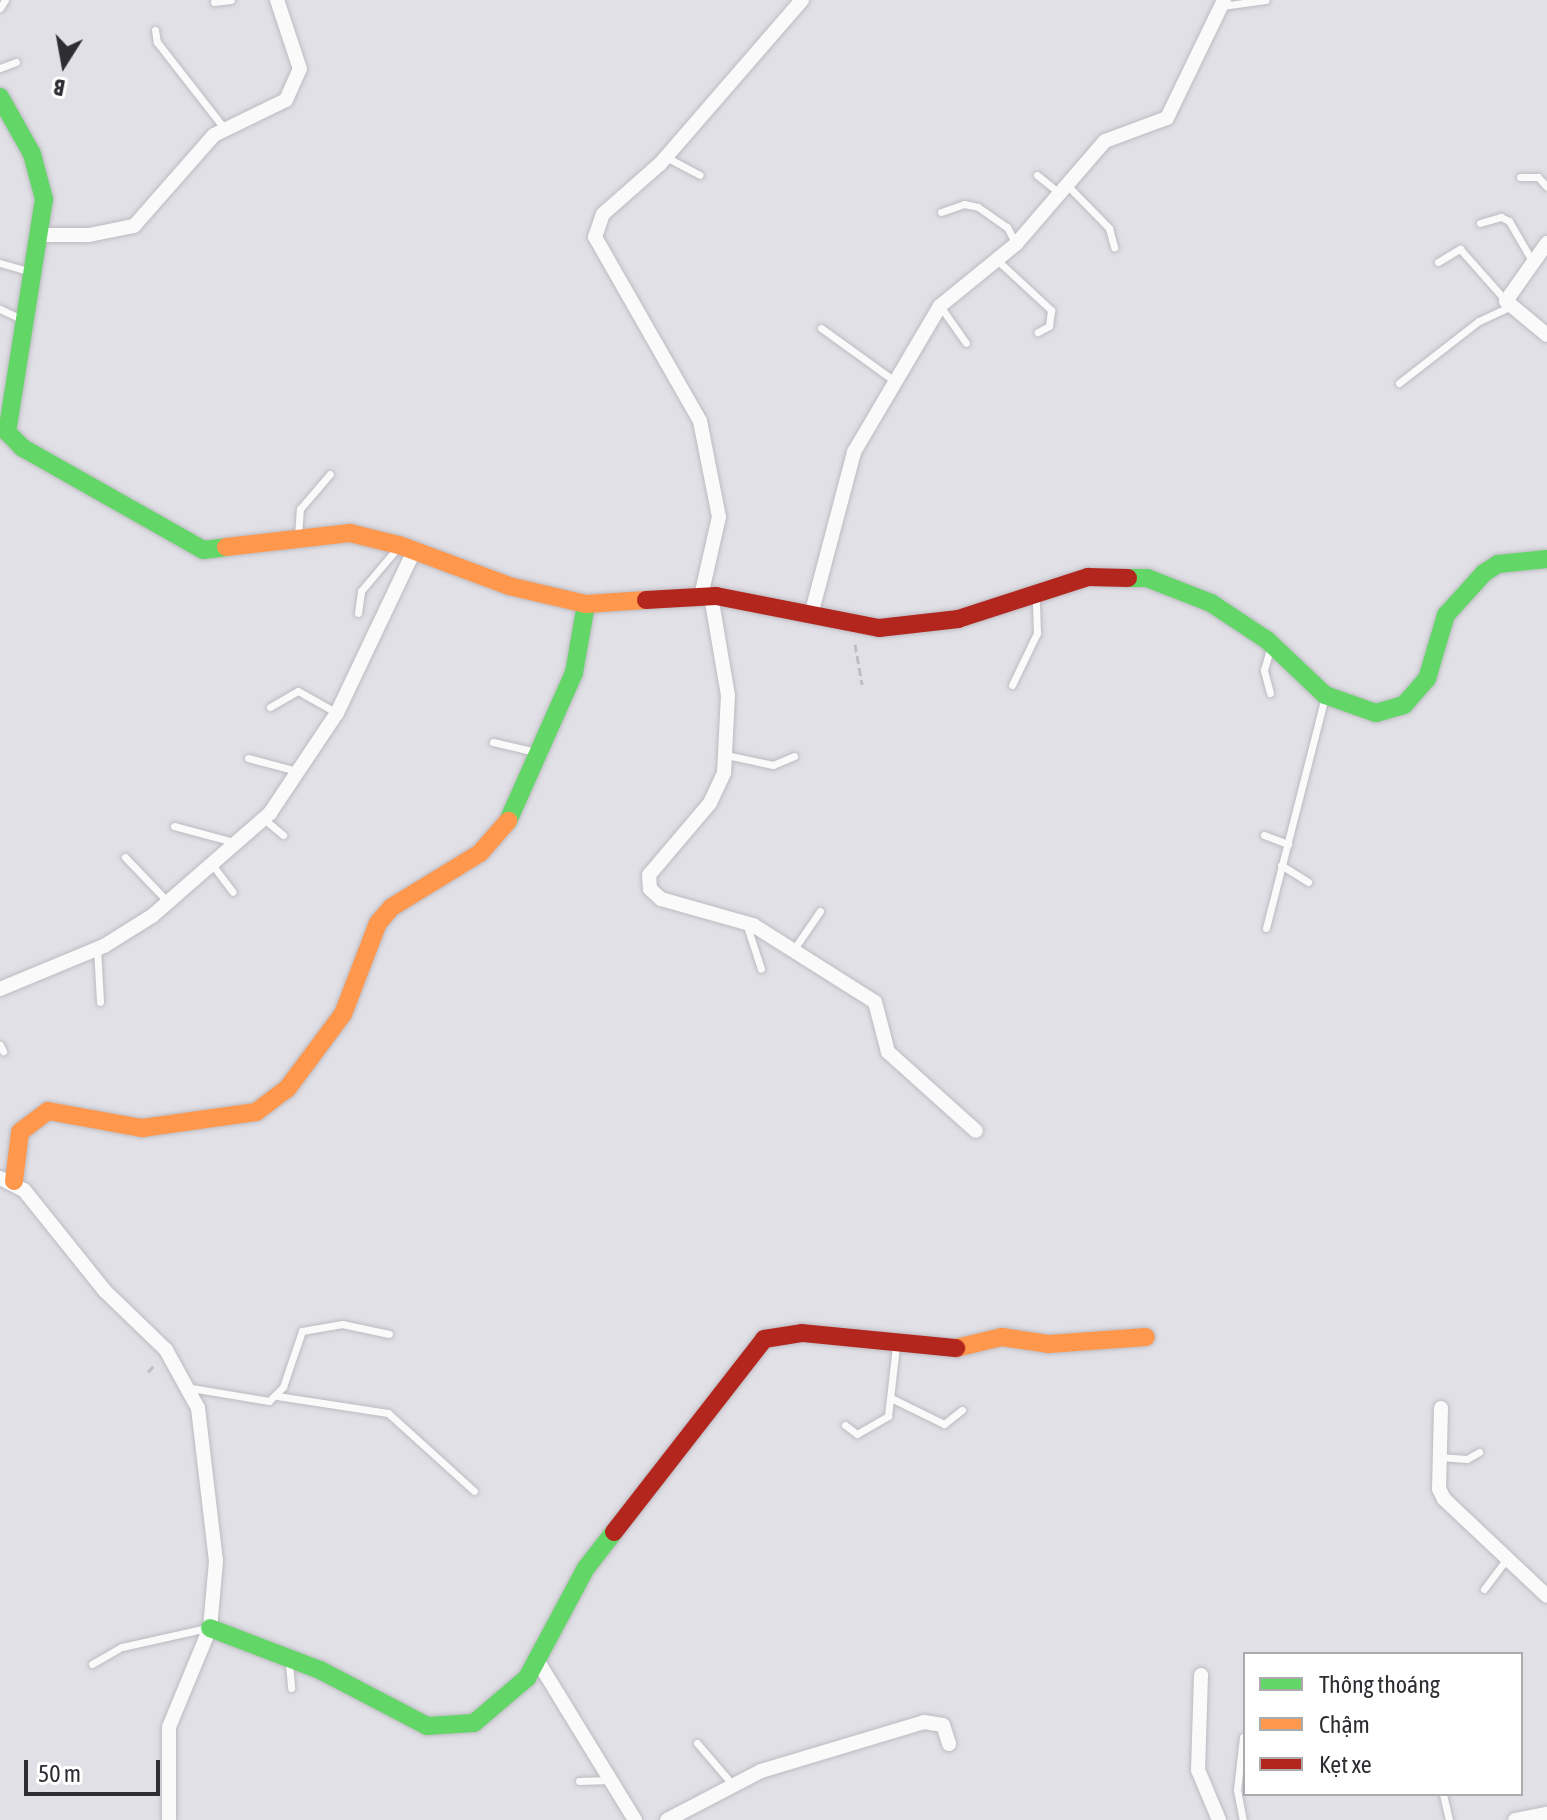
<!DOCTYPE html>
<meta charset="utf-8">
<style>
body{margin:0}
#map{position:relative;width:1547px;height:1820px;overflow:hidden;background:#e1e0e6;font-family:"Asap Condensed",sans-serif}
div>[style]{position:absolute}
.path>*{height:3px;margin-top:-1.5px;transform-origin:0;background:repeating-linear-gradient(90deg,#bfbec2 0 8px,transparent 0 12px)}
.roads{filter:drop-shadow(0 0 2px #bcbbc1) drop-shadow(0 0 2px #bcbbc1)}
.lane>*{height:7px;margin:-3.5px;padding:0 3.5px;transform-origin:3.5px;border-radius:3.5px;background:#fafafb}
.street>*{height:14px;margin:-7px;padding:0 7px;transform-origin:7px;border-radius:7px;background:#fafafb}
.fast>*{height:18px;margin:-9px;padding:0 9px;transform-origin:9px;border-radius:9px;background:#63d668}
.slow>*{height:18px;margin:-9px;padding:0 9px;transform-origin:9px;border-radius:9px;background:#ff974d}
.jam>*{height:18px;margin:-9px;padding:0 9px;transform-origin:9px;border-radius:9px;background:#b3261e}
span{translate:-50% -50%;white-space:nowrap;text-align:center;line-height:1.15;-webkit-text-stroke:7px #fff;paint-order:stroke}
.legend{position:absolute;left:1243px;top:1652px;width:280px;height:144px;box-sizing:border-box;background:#fff;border:2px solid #ababad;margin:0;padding:10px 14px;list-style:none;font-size:24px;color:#2e2d32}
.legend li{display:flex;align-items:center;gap:16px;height:40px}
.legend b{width:40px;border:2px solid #ababad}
.north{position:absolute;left:24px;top:24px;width:80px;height:80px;-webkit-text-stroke:6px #fff;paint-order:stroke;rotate:191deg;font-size:22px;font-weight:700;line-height:32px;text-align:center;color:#2e2d32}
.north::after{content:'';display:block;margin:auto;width:28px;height:36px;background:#2e2d32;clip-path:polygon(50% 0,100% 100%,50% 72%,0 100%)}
.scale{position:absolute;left:24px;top:1760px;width:136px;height:36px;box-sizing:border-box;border:4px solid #2e2d32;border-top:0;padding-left:10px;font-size:24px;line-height:28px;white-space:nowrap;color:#2e2d32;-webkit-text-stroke:6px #fff;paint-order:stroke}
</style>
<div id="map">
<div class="path">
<div style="left:855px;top:644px;width:41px;rotate:80.1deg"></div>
<div style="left:148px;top:1372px;width:12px;rotate:-48deg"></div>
</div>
<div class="roads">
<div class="lane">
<div style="left:214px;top:2px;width:17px;rotate:-7deg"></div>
<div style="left:1222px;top:6px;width:44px;rotate:-7.8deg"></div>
<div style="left:0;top:8px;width:9px;rotate:-58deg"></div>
<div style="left:155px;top:30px;width:12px;rotate:81deg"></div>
<div style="left:157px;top:42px;width:109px;rotate:52.1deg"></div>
<div style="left:0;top:68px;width:17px;rotate:-21deg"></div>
<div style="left:666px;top:157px;width:38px;rotate:28deg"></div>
<div style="left:1037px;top:175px;width:28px;rotate:39deg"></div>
<div style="left:1520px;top:177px;width:18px"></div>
<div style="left:1538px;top:177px;width:13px;rotate:48deg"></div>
<div style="left:1068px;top:186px;width:59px;rotate:45.7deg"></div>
<div style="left:1109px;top:228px;width:20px;rotate:75deg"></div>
<div style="left:941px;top:212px;width:24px;rotate:-19deg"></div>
<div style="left:964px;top:204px;width:14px;rotate:12deg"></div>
<div style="left:978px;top:207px;width:35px;rotate:35deg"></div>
<div style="left:1007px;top:227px;width:19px;rotate:62deg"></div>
<div style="left:1480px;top:223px;width:22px;rotate:-16deg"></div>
<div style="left:1501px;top:217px;width:9px;rotate:27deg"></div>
<div style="left:1509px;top:221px;width:44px;rotate:59.9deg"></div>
<div style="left:997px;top:260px;width:74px;rotate:42.8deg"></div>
<div style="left:1051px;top:310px;width:16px;rotate:97deg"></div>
<div style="left:1049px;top:326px;width:13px;rotate:151deg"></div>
<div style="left:1438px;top:262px;width:26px;rotate:-31deg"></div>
<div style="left:1460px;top:249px;width:69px;rotate:48.5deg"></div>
<div style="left:0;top:263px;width:33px;rotate:16deg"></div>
<div style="left:940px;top:306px;width:45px;rotate:54.9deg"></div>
<div style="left:0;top:309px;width:23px;rotate:25deg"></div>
<div style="left:821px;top:328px;width:89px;rotate:35.8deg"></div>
<div style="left:1399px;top:383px;width:101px;rotate:-37.8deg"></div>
<div style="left:1479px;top:321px;width:35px;rotate:-25deg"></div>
<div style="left:298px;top:536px;width:27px;rotate:-86deg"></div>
<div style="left:300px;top:509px;width:46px;rotate:-49.4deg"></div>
<div style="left:358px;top:613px;width:22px;rotate:-82deg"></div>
<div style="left:361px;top:591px;width:57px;rotate:-49.9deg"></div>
<div style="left:1012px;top:685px;width:58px;rotate:-64.3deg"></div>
<div style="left:1037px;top:633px;width:36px;rotate:-92deg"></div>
<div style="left:1270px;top:693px;width:24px;rotate:-105deg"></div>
<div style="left:1264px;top:670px;width:22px;rotate:-74deg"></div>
<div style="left:270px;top:707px;width:32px;rotate:-30deg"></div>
<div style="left:298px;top:691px;width:45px;rotate:29.4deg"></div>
<div style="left:493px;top:742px;width:44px;rotate:13.1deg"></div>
<div style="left:726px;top:755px;width:48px;rotate:12deg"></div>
<div style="left:773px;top:765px;width:23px;rotate:-23deg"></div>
<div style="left:248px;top:758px;width:51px;rotate:14.9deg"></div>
<div style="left:264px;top:819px;width:25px;rotate:40deg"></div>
<div style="left:174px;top:826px;width:65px;rotate:15.1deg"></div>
<div style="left:1264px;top:835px;width:26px;rotate:21deg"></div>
<div style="left:125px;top:857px;width:62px;rotate:46.3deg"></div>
<div style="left:1281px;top:865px;width:32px;rotate:32deg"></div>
<div style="left:214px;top:867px;width:31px;rotate:53deg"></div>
<div style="left:746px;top:923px;width:48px;rotate:71.9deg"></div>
<div style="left:1266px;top:928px;width:238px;rotate:-75.7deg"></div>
<div style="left:97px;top:948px;width:54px;rotate:86.8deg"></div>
<div style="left:794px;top:949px;width:46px;rotate:-55.6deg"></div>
<div style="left:0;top:1045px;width:7px;rotate:63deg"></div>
<div style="left:191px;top:1388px;width:79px;rotate:9.5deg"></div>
<div style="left:269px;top:1401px;width:20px;rotate:-45deg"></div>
<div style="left:283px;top:1387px;width:59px;rotate:-71.3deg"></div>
<div style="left:302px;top:1331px;width:41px;rotate:-9.9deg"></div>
<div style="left:342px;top:1324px;width:48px;rotate:12deg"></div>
<div style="left:277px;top:1396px;width:112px;rotate:8.7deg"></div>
<div style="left:388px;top:1413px;width:116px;rotate:42.2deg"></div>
<div style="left:893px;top:1399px;width:57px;rotate:26.1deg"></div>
<div style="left:944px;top:1424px;width:23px;rotate:-38deg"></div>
<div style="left:845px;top:1425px;width:15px;rotate:37deg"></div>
<div style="left:857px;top:1434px;width:36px;rotate:-30deg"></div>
<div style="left:888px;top:1416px;width:70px;rotate:-83.5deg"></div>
<div style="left:1439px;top:1457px;width:28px;rotate:4deg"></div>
<div style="left:1467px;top:1459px;width:14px;rotate:-30deg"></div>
<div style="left:1484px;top:1589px;width:35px;rotate:-53deg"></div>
<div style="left:289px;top:1663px;width:25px;rotate:85deg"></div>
<div style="left:92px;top:1664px;width:34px;rotate:-30deg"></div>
<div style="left:122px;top:1647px;width:87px;rotate:-12.6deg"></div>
<div style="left:1243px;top:1737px;width:53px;rotate:96.5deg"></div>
<div style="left:1237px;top:1790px;width:31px;rotate:79deg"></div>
<div style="left:697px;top:1743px;width:55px;rotate:49.4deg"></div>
<div style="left:579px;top:1781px;width:31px;rotate:-2deg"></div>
<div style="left:1443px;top:1794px;width:27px;rotate:77deg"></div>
</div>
<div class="street">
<div style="left:42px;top:235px;width:47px"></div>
<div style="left:89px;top:235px;width:46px;rotate:-11.3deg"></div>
<div style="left:134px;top:226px;width:121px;rotate:-48.7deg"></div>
<div style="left:214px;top:135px;width:80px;rotate:-25.9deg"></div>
<div style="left:286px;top:100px;width:34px;rotate:-66deg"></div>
<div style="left:300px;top:69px;width:73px;rotate:-108.4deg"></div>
<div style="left:1547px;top:243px;width:71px;rotate:125.3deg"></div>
<div style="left:1506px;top:301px;width:53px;rotate:39.7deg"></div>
<div style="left:701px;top:596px;width:81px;rotate:-77.2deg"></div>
<div style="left:719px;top:517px;width:98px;rotate:-101.2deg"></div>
<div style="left:700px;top:421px;width:212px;rotate:-119.7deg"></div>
<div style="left:595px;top:237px;width:24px;rotate:-71deg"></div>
<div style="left:603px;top:214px;width:76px;rotate:-41.3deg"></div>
<div style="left:660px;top:164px;width:217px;rotate:-49.1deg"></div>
<div style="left:711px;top:596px;width:100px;rotate:80.3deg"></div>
<div style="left:728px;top:695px;width:78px;rotate:92.9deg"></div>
<div style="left:724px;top:773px;width:33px;rotate:115deg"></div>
<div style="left:710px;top:803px;width:94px;rotate:130.3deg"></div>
<div style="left:649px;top:875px;width:14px;rotate:86deg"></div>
<div style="left:650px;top:889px;width:15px;rotate:42deg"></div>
<div style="left:661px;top:899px;width:96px;rotate:15.8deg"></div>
<div style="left:753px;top:925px;width:144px;rotate:32.3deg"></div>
<div style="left:875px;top:1002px;width:52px;rotate:75.4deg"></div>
<div style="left:888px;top:1052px;width:118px;rotate:41.9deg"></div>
<div style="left:811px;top:615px;width:169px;rotate:-75.2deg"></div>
<div style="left:854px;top:452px;width:169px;rotate:-59.5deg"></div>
<div style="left:940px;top:306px;width:98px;rotate:-39.2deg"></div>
<div style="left:1016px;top:244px;width:136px;rotate:-49.2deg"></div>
<div style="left:1105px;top:141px;width:66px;rotate:-20.4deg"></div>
<div style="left:1167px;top:118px;width:131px;rotate:-64.2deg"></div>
<div style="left:0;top:989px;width:113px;rotate:-22.5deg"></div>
<div style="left:104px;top:946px;width:57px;rotate:-32deg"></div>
<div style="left:152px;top:916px;width:157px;rotate:-41.1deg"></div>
<div style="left:270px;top:813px;width:120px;rotate:-56.2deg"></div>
<div style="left:337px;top:713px;width:179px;rotate:-64.6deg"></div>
<div style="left:0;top:1178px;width:27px;rotate:27deg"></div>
<div style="left:24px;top:1190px;width:129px;rotate:51.3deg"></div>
<div style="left:105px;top:1291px;width:85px;rotate:44deg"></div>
<div style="left:166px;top:1350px;width:66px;rotate:61.1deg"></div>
<div style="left:198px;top:1408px;width:154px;rotate:83.3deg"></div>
<div style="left:216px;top:1561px;width:67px;rotate:95.1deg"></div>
<div style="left:210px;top:1628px;width:107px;rotate:112.5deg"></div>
<div style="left:169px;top:1727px;width:93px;rotate:90deg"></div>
<div style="left:1441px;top:1408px;width:81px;rotate:91.4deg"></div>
<div style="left:1439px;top:1489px;width:11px;rotate:63deg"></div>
<div style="left:1444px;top:1499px;width:141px;rotate:43.3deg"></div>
<div style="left:537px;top:1660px;width:188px;rotate:58.5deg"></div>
<div style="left:1201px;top:1675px;width:95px;rotate:91.8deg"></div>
<div style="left:1198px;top:1770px;width:54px;rotate:67.2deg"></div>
<div style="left:667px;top:1820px;width:106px;rotate:-27.5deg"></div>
<div style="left:761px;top:1771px;width:170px;rotate:-16.7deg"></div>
<div style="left:924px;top:1722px;width:19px;rotate:9deg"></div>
<div style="left:943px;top:1725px;width:20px;rotate:72deg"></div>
<div style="left:1515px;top:1820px;width:33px;rotate:-11deg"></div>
</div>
<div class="fast">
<div style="left:0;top:97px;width:65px;rotate:60.7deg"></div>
<div style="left:32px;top:154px;width:47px;rotate:75.1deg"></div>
<div style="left:44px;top:199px;width:236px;rotate:99deg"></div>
<div style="left:7px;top:432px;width:23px;rotate:45deg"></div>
<div style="left:23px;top:448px;width:207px;rotate:29.5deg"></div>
<div style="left:203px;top:550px;width:23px;rotate:-7deg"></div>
<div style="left:1128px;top:578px;width:19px"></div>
<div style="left:1147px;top:578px;width:69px;rotate:21.3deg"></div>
<div style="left:1211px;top:603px;width:67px;rotate:33.5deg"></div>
<div style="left:1267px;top:640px;width:80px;rotate:43.5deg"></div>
<div style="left:1325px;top:695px;width:54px;rotate:19.4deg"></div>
<div style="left:1376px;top:713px;width:29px;rotate:-16deg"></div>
<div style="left:1404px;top:705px;width:35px;rotate:-49deg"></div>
<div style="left:1427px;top:679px;width:67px;rotate:-73.5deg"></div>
<div style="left:1446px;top:615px;width:57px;rotate:-47.9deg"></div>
<div style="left:1484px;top:573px;width:17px;rotate:-33deg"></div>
<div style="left:1498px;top:564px;width:49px;rotate:-5.8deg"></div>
<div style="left:508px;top:821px;width:162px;rotate:-66deg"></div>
<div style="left:574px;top:673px;width:70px;rotate:-80.1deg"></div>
<div style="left:210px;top:1628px;width:118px;rotate:20.9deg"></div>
<div style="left:320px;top:1670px;width:121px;rotate:27.6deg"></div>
<div style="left:427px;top:1726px;width:47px;rotate:-3.7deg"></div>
<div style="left:474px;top:1723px;width:70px;rotate:-40.3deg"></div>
<div style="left:527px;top:1678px;width:125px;rotate:-61.8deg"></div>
<div style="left:586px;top:1568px;width:46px;rotate:-52.1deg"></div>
</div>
<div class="slow">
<div style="left:226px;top:547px;width:125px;rotate:-6.4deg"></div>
<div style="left:350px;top:533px;width:50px;rotate:13.8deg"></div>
<div style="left:399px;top:545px;width:117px;rotate:20.4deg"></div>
<div style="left:509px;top:586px;width:79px;rotate:13.2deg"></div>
<div style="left:586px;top:604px;width:60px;rotate:-3.8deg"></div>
<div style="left:14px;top:1181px;width:49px;rotate:-83deg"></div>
<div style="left:20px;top:1132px;width:35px;rotate:-37deg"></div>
<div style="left:48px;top:1111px;width:96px;rotate:10.3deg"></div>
<div style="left:142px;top:1128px;width:115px;rotate:-8deg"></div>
<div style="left:256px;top:1112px;width:39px;rotate:-37deg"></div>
<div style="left:287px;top:1089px;width:94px;rotate:-53.3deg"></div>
<div style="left:343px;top:1014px;width:97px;rotate:-69deg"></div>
<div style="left:378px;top:923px;width:21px;rotate:-49deg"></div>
<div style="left:392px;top:907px;width:103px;rotate:-31.5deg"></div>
<div style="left:480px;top:853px;width:43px;rotate:-48.8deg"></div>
<div style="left:956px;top:1348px;width:47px;rotate:-13.4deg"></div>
<div style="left:1002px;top:1337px;width:48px;rotate:8.5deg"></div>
<div style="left:1049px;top:1344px;width:97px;rotate:-4.1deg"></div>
</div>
<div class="jam">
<div style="left:646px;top:600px;width:70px;rotate:-3.3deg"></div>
<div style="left:716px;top:596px;width:166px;rotate:11.1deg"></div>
<div style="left:879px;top:628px;width:80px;rotate:-6.5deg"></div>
<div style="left:958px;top:619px;width:137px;rotate:-17.9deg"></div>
<div style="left:1088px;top:577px;width:40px;rotate:1.4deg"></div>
<div style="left:614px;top:1532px;width:244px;rotate:-52.1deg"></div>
<div style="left:764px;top:1339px;width:38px;rotate:-9deg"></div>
<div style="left:802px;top:1333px;width:155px;rotate:5.6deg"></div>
</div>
</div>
<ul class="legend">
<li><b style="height:10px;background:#63d668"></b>Thông thoáng</li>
<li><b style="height:10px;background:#ff974d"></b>Chậm</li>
<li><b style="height:10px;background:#b3261e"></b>Kẹt xe</li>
</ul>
<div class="north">B</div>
<div class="scale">50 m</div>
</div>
